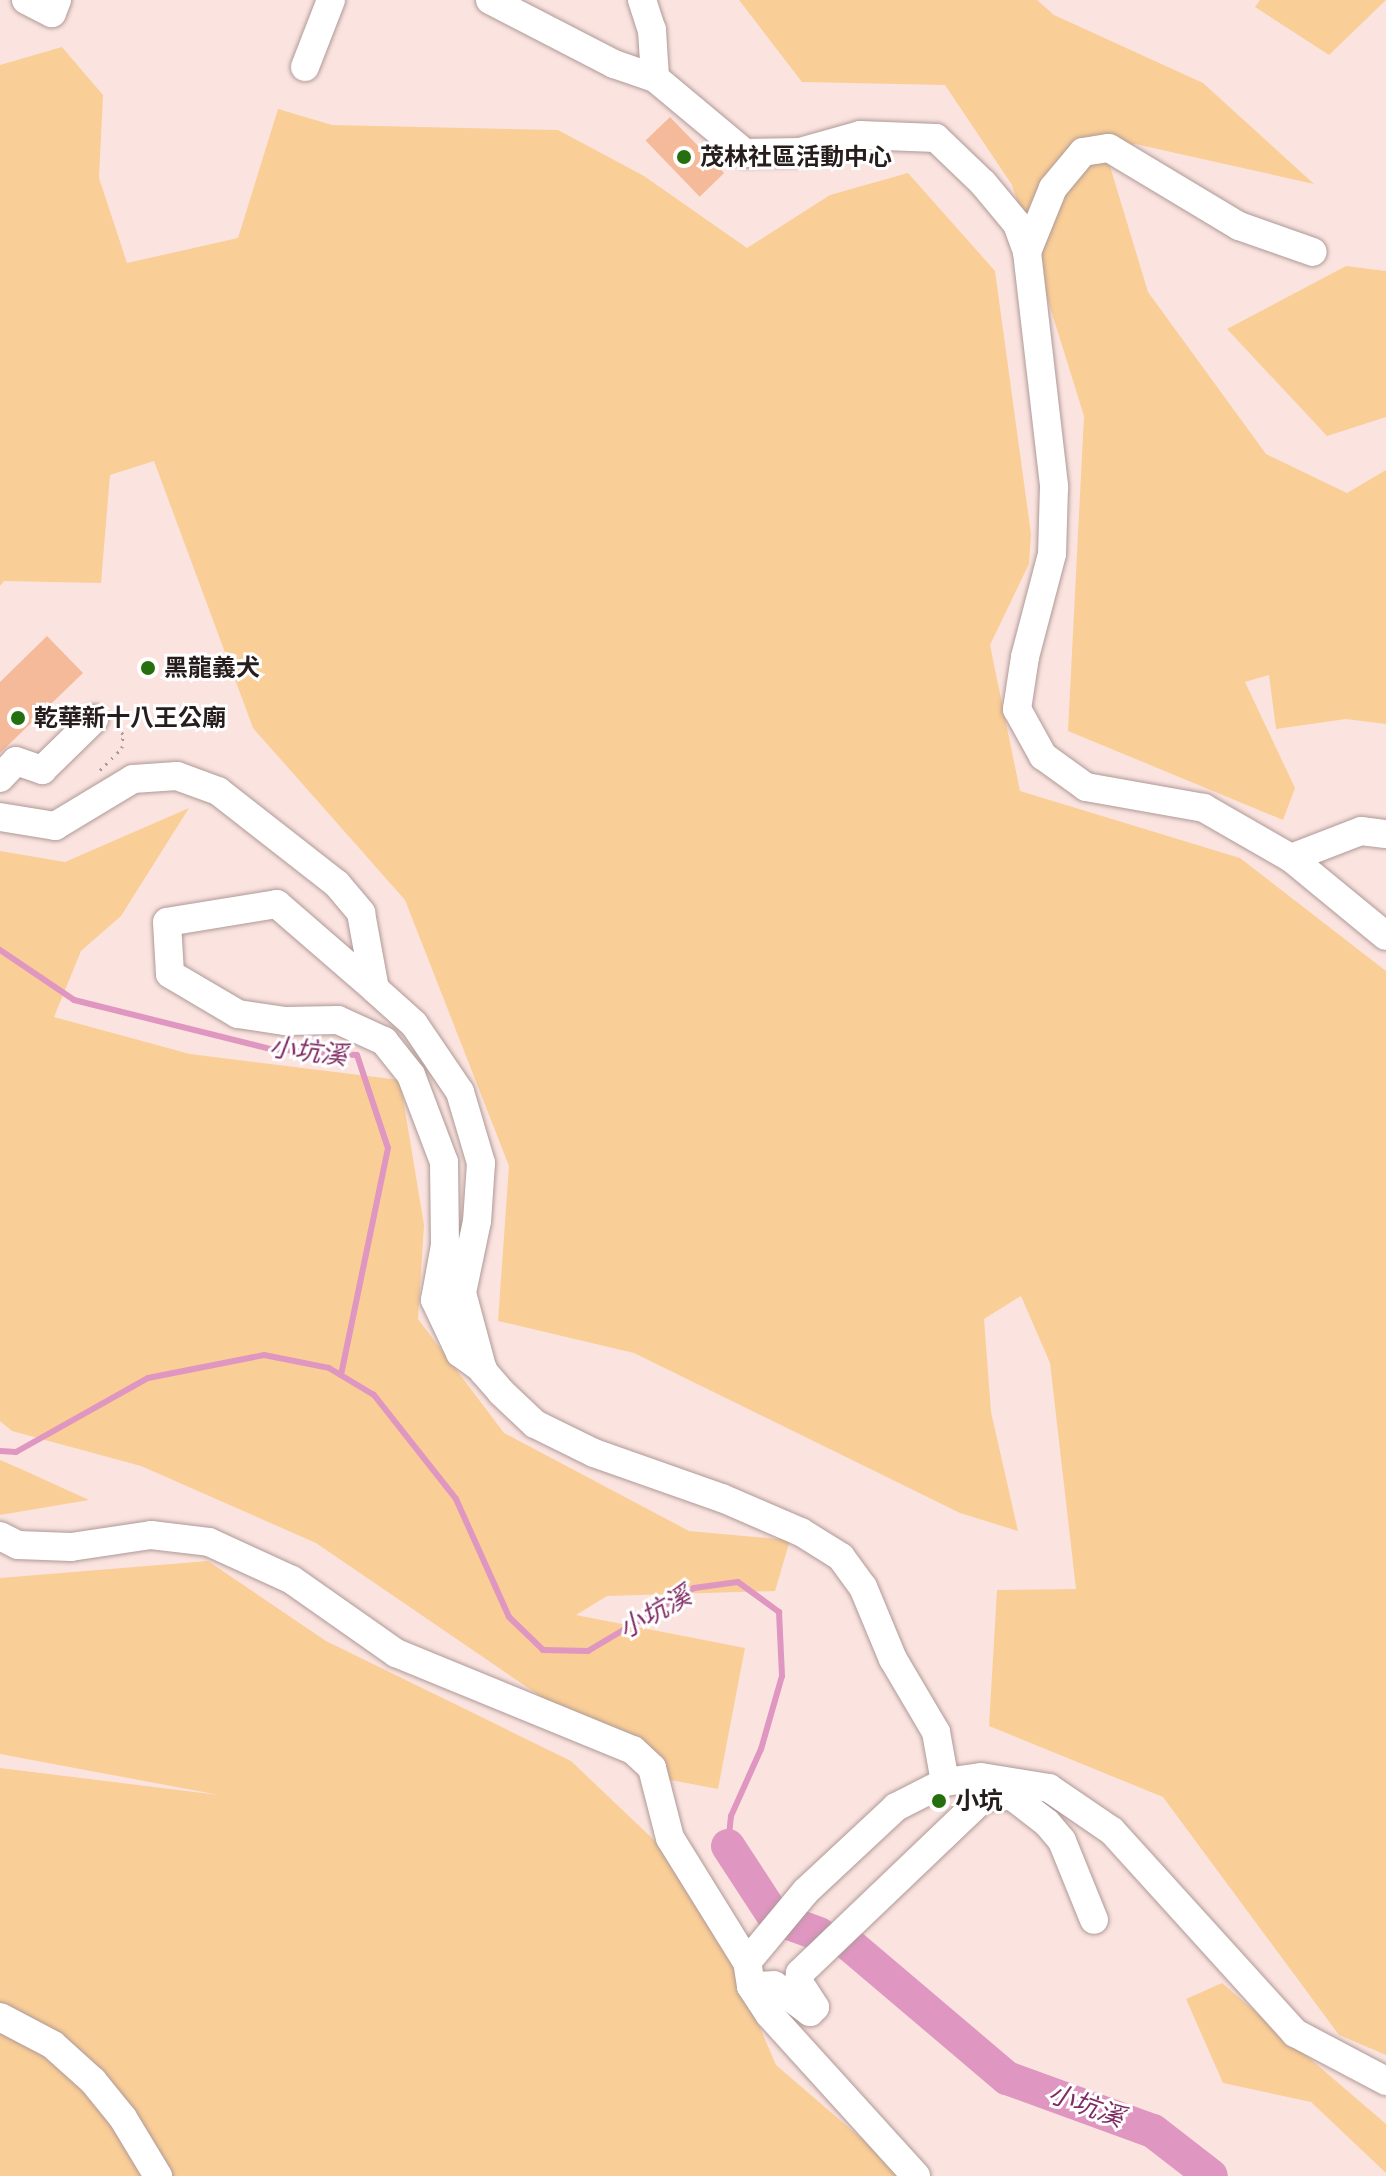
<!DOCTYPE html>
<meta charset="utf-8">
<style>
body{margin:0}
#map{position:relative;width:1386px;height:2176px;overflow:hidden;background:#fbe4e0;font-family:Helvetica,"Noto Sans TC",sans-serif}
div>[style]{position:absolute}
.green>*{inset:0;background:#face97}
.stream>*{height:6px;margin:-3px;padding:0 3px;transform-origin:3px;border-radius:3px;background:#df96c1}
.river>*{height:34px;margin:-17px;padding:0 17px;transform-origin:17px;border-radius:17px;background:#df96c1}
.building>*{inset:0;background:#f5ba99;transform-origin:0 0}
.path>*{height:3px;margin-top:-1.5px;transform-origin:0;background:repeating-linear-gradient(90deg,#a99795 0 2px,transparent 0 8px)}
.roads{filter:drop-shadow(0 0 2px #af9996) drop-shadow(0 0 2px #af9996)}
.minor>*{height:28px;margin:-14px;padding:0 14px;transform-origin:14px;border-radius:14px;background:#fff}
.dots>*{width:22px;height:22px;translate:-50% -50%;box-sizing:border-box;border:4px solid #fff;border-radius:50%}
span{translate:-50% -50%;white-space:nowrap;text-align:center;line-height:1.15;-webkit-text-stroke:6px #fff;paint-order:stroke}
.poi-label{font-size:24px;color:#261d1c;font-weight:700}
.left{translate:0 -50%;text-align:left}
.water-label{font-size:26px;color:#802c64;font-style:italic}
</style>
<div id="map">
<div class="green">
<div style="clip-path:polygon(739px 0,1037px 0,1054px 15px,1203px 83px,1314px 184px,1135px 144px,1106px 153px,1148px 292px,1266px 454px,1347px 493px,1386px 470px,1386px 724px,1346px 719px,1276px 729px,1269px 675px,1245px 682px,1295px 788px,1283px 820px,1068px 731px,1084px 416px,1012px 185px,945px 85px,802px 82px)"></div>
<div style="clip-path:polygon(1260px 0,1386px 0,1329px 55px,1255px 7px)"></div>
<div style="clip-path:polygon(62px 47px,103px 95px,99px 178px,127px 263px,238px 238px,278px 109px,332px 125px,558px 130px,644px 176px,747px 248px,830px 195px,908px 173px,995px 271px,1031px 534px,1029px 564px,990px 645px,1020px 791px,1240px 858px,1386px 971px,1386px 2055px,1339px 2035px,1163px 1797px,989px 1726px,997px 1590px,1076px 1589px,1050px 1363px,1021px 1296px,984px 1319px,991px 1412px,1018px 1531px,960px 1513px,634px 1353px,498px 1321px,509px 1166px,405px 900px,253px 728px,154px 461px,110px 475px,101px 583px,4px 581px,0 586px,0 65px)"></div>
<div style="clip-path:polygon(1346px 266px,1386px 271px,1386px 417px,1327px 436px,1227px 329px)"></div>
<div style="clip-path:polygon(189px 808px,121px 916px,81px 951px,54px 1017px,190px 1054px,400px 1080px,424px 1225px,418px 1319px,504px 1433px,689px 1531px,790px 1540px,775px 1591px,607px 1596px,576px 1615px,745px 1648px,718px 1789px,660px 1778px,316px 1543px,141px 1466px,12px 1431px,0 1421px,0 851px,65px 862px)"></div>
<div style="clip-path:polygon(0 1460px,21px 1469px,89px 1500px,0 1515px)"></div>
<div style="clip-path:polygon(208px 1561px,326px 1641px,571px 1761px,697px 1881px,776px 2065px,905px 2176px,0 2176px,0 1768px,219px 1795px,0 1754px,0 1578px)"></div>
<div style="clip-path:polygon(1222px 1983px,1386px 2124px,1386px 2173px,1311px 2102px,1223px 2083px,1186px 1999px)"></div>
</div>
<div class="stream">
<div style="left:0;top:950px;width:89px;rotate:34deg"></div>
<div style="left:74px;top:1000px;width:203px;rotate:14deg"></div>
<div style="left:271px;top:1049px;width:86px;rotate:4deg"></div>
<div style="left:357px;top:1055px;width:98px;rotate:71.6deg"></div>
<div style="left:388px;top:1148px;width:232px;rotate:101.7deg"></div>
<div style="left:0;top:1451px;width:16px;rotate:4deg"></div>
<div style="left:16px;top:1452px;width:151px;rotate:-29.3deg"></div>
<div style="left:148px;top:1378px;width:118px;rotate:-11.2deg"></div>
<div style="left:264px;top:1355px;width:66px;rotate:11.3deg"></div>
<div style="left:329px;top:1368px;width:52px;rotate:31deg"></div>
<div style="left:374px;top:1395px;width:132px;rotate:51.7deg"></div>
<div style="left:456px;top:1499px;width:129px;rotate:65.8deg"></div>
<div style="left:509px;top:1617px;width:47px;rotate:44.1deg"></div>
<div style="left:543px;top:1650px;width:45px;rotate:1.3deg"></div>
<div style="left:588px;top:1651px;width:123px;rotate:-30.7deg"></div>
<div style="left:694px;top:1588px;width:44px;rotate:-7.8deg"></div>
<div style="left:738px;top:1582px;width:51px;rotate:36.2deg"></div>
<div style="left:779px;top:1612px;width:64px;rotate:87.3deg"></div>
<div style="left:782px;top:1676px;width:76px;rotate:106deg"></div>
<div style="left:761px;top:1749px;width:73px;rotate:114.1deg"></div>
<div style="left:731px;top:1816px;width:30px;rotate:96deg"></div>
</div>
<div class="river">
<div style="left:728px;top:1846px;width:86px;rotate:56.9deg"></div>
<div style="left:775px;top:1918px;width:47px;rotate:20deg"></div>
<div style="left:850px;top:1945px;width:206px;rotate:40.3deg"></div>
<div style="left:1007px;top:2078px;width:155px;rotate:20deg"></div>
<div style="left:1153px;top:2131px;width:73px;rotate:37.8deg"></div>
</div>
<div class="building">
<div style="left:670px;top:117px;width:78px;height:34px;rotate:46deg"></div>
<div style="clip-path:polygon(47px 636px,83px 673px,0 753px,0 682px)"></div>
</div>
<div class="path">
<div style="left:100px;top:770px;width:31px;rotate:-45deg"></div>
<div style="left:122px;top:748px;width:14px;rotate:-86deg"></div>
<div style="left:123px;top:734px;width:11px;rotate:-135deg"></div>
</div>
<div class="roads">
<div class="minor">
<div style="left:26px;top:0;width:29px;rotate:27deg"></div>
<div style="left:52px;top:13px;width:14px;rotate:-69deg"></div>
<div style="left:490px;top:0;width:140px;rotate:27.3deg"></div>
<div style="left:614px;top:64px;width:43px;rotate:18.9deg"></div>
<div style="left:655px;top:78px;width:117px;rotate:39.8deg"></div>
<div style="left:745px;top:153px;width:55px;rotate:-1deg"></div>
<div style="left:800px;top:152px;width:62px;rotate:-15.8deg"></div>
<div style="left:860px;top:135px;width:76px;rotate:2.3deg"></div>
<div style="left:936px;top:138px;width:65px;rotate:43.8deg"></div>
<div style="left:983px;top:183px;width:53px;rotate:50.3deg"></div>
<div style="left:1017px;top:224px;width:30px;rotate:70deg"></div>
<div style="left:1027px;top:252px;width:237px;rotate:83.4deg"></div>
<div style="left:1054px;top:487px;width:67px;rotate:91.7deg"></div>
<div style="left:1052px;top:554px;width:106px;rotate:104.7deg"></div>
<div style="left:1025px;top:657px;width:53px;rotate:98.7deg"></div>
<div style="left:1017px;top:709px;width:54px;rotate:61deg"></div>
<div style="left:1043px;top:756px;width:53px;rotate:35.8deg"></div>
<div style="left:1086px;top:787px;width:120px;rotate:10.1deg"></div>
<div style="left:1204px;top:808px;width:100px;rotate:29.9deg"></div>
<div style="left:1291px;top:858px;width:123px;rotate:39.4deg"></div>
<div style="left:642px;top:0;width:32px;rotate:72deg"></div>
<div style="left:652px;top:30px;width:48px;rotate:86.4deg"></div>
<div style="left:305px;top:67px;width:72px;rotate:-68.8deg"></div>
<div style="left:1027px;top:252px;width:69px;rotate:-67.9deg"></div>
<div style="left:1053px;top:188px;width:47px;rotate:-50.2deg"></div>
<div style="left:1083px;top:152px;width:26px;rotate:-9deg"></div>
<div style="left:1109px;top:148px;width:152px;rotate:31deg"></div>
<div style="left:1239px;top:226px;width:78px;rotate:19.4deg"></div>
<div style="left:0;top:778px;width:23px;rotate:-47deg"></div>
<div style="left:16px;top:761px;width:28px;rotate:19deg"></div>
<div style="left:42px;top:770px;width:73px;rotate:-44.4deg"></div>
<div style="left:0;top:817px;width:56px;rotate:9.3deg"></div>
<div style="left:55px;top:826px;width:91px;rotate:-31.1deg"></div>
<div style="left:133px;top:779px;width:44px;rotate:-3.9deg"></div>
<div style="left:177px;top:776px;width:44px;rotate:20.1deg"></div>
<div style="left:218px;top:791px;width:151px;rotate:38deg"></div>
<div style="left:337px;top:884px;width:38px;rotate:50deg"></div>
<div style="left:361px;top:913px;width:77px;rotate:79.6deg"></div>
<div style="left:375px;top:989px;width:52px;rotate:41.9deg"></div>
<div style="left:414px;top:1024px;width:82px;rotate:55.9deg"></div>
<div style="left:460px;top:1092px;width:74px;rotate:73.5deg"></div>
<div style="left:481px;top:1163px;width:58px;rotate:93.9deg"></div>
<div style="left:477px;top:1221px;width:74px;rotate:101.8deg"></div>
<div style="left:462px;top:1293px;width:81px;rotate:74.9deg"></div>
<div style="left:483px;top:1371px;width:28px;rotate:49deg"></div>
<div style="left:501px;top:1392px;width:47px;rotate:43.3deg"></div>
<div style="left:535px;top:1424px;width:66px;rotate:26.2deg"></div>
<div style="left:594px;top:1453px;width:136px;rotate:19.4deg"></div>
<div style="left:722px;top:1498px;width:86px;rotate:23.3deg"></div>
<div style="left:801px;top:1532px;width:47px;rotate:32deg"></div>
<div style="left:841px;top:1557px;width:37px;rotate:54deg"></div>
<div style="left:863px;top:1587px;width:78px;rotate:67.4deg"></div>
<div style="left:893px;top:1659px;width:85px;rotate:59.5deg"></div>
<div style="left:936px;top:1732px;width:51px;rotate:79.8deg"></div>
<div style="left:945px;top:1782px;width:36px;rotate:-8deg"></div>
<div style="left:981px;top:1777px;width:69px;rotate:9.2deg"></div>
<div style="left:1049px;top:1788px;width:76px;rotate:34.3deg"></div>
<div style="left:1112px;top:1831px;width:273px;rotate:47.8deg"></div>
<div style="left:1295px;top:2033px;width:103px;rotate:27.8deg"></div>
<div style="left:1291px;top:858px;width:75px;rotate:-21.1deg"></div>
<div style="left:1361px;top:831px;width:25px;rotate:7deg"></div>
<div style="left:375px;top:989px;width:130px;rotate:-139.1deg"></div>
<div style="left:277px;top:904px;width:111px;rotate:170.7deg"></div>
<div style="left:167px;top:922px;width:52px;rotate:86.7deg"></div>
<div style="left:170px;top:974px;width:79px;rotate:30.5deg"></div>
<div style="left:238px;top:1014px;width:48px;rotate:8.5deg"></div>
<div style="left:285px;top:1021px;width:53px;rotate:-1.1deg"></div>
<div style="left:338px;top:1020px;width:51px;rotate:24.5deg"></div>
<div style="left:384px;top:1041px;width:43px;rotate:51.5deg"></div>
<div style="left:411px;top:1075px;width:93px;rotate:69.2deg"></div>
<div style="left:444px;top:1162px;width:83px;rotate:89.3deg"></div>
<div style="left:445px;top:1245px;width:56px;rotate:100.3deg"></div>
<div style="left:435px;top:1300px;width:59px;rotate:64.7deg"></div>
<div style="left:460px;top:1353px;width:29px;rotate:36deg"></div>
<div style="left:0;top:1536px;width:20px;rotate:27deg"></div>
<div style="left:18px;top:1545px;width:53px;rotate:2.2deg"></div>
<div style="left:71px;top:1547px;width:81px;rotate:-8.5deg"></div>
<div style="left:151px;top:1535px;width:58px;rotate:6.9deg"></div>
<div style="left:209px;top:1542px;width:91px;rotate:24.6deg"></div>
<div style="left:292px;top:1580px;width:127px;rotate:35.1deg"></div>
<div style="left:396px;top:1653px;width:256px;rotate:22.3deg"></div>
<div style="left:633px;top:1750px;width:26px;rotate:43deg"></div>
<div style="left:652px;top:1768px;width:72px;rotate:75.6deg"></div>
<div style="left:670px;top:1838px;width:146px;rotate:58.2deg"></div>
<div style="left:751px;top:1986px;width:23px;rotate:-2deg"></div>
<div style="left:774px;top:1985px;width:45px;rotate:36.9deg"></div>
<div style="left:810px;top:2012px;width:7px;rotate:-45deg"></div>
<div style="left:815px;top:2007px;width:30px;rotate:-123deg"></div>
<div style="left:799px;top:1982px;width:9px;rotate:-84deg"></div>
<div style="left:800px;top:1973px;width:255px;rotate:-43.7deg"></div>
<div style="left:984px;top:1797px;width:28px;rotate:-2deg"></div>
<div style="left:1012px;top:1796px;width:44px;rotate:37.6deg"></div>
<div style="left:1047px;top:1823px;width:23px;rotate:50deg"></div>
<div style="left:1062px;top:1841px;width:85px;rotate:67.9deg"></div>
<div style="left:0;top:2017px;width:60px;rotate:27.8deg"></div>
<div style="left:53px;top:2045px;width:54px;rotate:42deg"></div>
<div style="left:93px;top:2081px;width:48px;rotate:51deg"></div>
<div style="left:123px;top:2118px;width:68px;rotate:58.9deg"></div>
<div style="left:916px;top:2176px;width:219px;rotate:-132.2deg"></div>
<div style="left:769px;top:2014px;width:33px;rotate:-123deg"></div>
<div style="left:751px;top:1986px;width:24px;rotate:-99deg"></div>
<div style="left:747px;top:1962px;width:92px;rotate:-50.3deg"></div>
<div style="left:806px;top:1891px;width:123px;rotate:-43deg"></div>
<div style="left:896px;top:1807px;width:55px;rotate:-27deg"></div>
</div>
</div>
<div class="dots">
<div style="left:684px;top:157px;background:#266f0e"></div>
<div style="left:148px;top:668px;background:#266f0e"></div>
<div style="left:18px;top:718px;background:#266f0e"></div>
<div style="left:939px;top:1801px;background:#266f0e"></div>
</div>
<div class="poi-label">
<span class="left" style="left:700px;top:157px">茂林社區活動中心</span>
<span class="left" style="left:164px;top:668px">黑龍義犬</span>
<span class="left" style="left:34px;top:718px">乾華新十八王公廟</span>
<span class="left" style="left:955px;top:1801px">小坑</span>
</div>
<div class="water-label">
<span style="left:308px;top:1052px;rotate:7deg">小坑溪</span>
<span style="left:655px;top:1613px;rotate:-29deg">小坑溪</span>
<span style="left:1086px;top:2106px;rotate:20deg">小坑溪</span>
</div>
</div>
